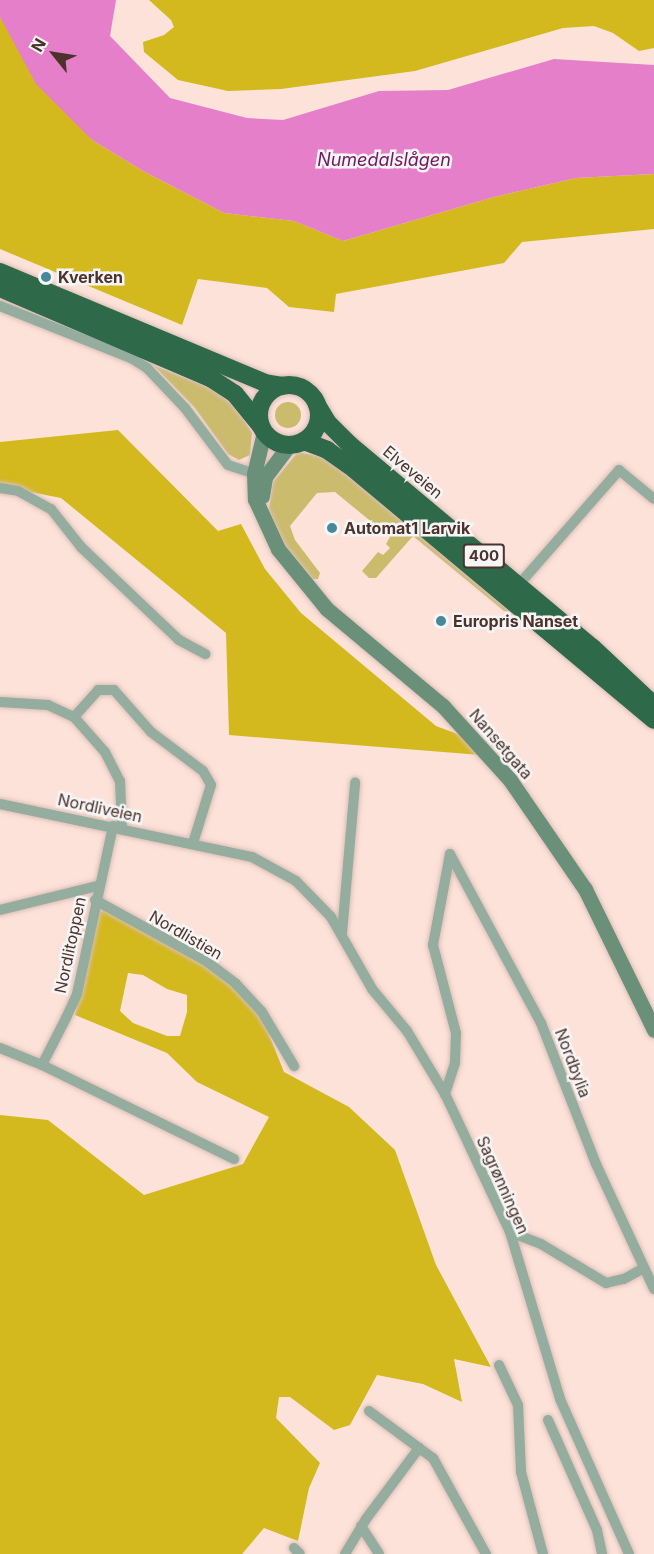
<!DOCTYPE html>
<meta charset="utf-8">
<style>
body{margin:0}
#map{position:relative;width:654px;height:1554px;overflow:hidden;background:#fde2d9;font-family:Inter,sans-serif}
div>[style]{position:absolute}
.green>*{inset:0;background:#cbbb6c}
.round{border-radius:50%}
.forest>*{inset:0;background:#d3b81e}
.water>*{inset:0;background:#e67fca}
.roads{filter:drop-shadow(0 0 2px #dabfb6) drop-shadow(0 0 2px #dabfb6)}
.street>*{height:10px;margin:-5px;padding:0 5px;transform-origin:5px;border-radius:5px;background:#94ad9e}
.secondary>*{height:15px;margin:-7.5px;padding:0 7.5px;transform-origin:7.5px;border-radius:7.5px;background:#6a907a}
.highway>*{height:18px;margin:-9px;padding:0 9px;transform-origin:9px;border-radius:9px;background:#2e694a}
.highway>.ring{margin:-9px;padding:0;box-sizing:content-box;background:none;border:18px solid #2e694a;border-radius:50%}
.dots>*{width:16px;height:16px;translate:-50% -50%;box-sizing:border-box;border:3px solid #f5f5f5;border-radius:50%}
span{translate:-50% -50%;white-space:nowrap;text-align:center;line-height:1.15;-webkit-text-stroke:5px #f5f5f5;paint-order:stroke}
.shield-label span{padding:2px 4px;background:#f5f5f5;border:2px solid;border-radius:4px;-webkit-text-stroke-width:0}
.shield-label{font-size:15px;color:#4c322a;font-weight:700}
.poi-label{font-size:16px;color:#4c322a;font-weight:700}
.left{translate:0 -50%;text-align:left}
.street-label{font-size:16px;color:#4c322a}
.water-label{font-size:18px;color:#731760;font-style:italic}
.north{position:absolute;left:24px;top:24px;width:60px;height:60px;-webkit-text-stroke:4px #f5f5f5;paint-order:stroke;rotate:300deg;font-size:16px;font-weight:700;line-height:24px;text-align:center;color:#4c322a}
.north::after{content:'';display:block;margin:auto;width:21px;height:27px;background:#4c322a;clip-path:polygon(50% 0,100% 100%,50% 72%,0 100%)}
</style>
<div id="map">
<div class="green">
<div style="clip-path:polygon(153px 365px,212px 389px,237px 408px,252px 433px,250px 455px,239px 460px,228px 454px,195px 408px)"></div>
<div class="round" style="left:275px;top:402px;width:26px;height:26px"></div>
<div style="clip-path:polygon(298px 452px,327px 458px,510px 611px,504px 611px,413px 536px,376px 578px,369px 578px,362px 571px,378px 552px,383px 555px,390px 548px,386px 544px,390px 537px,335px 492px,317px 493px,290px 526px,295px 540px,320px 573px,318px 579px,312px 579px,281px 540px,269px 509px,273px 482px)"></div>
</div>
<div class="forest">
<div style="clip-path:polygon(149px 0,654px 0,654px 48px,639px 51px,613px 33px,594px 26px,563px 28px,415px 71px,281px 89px,228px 91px,178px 80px,144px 52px,143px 42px,164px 35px,174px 27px,171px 20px)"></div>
<div style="clip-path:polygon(0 17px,92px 140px,143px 171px,224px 213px,294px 221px,343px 241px,494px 197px,576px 178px,654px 174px,654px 229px,522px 242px,504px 263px,336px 294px,334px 312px,289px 307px,267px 288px,198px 279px,182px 325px,0 249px)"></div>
<div style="clip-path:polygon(118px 430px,218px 531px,241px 524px,265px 569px,301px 613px,436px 726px,463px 736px,481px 755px,229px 735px,226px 633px,61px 498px,0 486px,0 442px)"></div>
<div style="clip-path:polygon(evenodd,99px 906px,227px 978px,262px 1017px,284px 1072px,349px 1107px,395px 1150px,436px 1265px,491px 1367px,454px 1359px,462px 1402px,423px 1384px,377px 1375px,350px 1425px,334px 1430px,290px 1397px,279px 1397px,276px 1418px,320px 1463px,309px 1488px,298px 1541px,264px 1528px,242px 1554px,0 1554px,0 1115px,48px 1120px,144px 1195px,243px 1164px,269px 1117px,197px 1082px,167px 1053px,75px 1015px,99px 906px,128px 973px,143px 975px,167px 989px,187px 995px,187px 1012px,180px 1036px,167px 1036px,133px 1023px,120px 1011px,128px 973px)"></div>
</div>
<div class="water">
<div style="clip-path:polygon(0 0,116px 0,110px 36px,170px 98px,247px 118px,283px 120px,379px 91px,448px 90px,554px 59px,654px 65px,654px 174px,576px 178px,494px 197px,343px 241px,294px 221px,224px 213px,143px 171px,92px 140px,36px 84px,0 17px)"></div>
</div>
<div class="roads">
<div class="street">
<div style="left:0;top:306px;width:141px;rotate:21.7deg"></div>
<div style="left:131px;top:358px;width:19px;rotate:32deg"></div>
<div style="left:147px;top:368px;width:55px;rotate:46.5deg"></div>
<div style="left:185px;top:408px;width:71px;rotate:53deg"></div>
<div style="left:228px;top:465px;width:33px;rotate:18deg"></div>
<div style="left:0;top:488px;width:18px;rotate:9deg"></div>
<div style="left:18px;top:491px;width:38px;rotate:29deg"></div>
<div style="left:51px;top:509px;width:48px;rotate:51.7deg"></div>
<div style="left:81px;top:547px;width:135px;rotate:43.5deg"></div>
<div style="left:179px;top:640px;width:30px;rotate:28deg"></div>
<div style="left:515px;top:589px;width:158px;rotate:-48.8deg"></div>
<div style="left:619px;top:470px;width:45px;rotate:39.6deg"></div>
<div style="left:0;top:702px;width:48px;rotate:3.6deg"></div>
<div style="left:48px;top:705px;width:29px;rotate:25deg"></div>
<div style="left:74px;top:717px;width:47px;rotate:48.5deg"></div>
<div style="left:105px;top:752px;width:33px;rotate:63deg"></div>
<div style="left:120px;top:781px;width:47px;rotate:87.6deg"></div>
<div style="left:74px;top:717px;width:36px;rotate:-48deg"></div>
<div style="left:98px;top:690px;width:16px"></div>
<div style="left:114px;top:690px;width:56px;rotate:48.6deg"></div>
<div style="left:151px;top:732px;width:65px;rotate:36.9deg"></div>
<div style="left:203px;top:771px;width:16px;rotate:60deg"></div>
<div style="left:211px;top:785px;width:61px;rotate:107.2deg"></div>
<div style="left:0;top:804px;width:258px;rotate:11.9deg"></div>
<div style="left:252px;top:857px;width:50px;rotate:28.6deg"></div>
<div style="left:296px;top:881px;width:50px;rotate:45.8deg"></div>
<div style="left:331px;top:917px;width:83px;rotate:60.3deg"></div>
<div style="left:372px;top:989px;width:55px;rotate:50.2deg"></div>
<div style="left:407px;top:1031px;width:74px;rotate:58.9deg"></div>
<div style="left:450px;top:854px;width:93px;rotate:100.6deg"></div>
<div style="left:433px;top:945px;width:91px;rotate:75.4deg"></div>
<div style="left:456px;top:1033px;width:30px;rotate:92deg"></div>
<div style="left:455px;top:1063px;width:33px;rotate:108deg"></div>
<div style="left:445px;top:1094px;width:153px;rotate:64.8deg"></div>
<div style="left:510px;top:1232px;width:174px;rotate:73.3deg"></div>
<div style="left:560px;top:1399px;width:170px;rotate:66deg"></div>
<div style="left:450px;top:854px;width:192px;rotate:61.7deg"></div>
<div style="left:541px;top:1023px;width:151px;rotate:68.7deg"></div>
<div style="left:596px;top:1164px;width:138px;rotate:65.1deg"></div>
<div style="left:95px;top:900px;width:127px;rotate:28.8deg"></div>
<div style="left:206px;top:961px;width:38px;rotate:37deg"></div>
<div style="left:236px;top:984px;width:38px;rotate:47deg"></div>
<div style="left:262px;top:1012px;width:63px;rotate:59.3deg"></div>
<div style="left:0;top:910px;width:101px;rotate:-13.8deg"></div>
<div style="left:342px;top:933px;width:151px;rotate:-85deg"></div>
<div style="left:0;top:1048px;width:45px;rotate:22deg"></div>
<div style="left:42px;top:1065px;width:53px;rotate:-62.9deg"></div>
<div style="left:66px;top:1018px;width:26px;rotate:-65deg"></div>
<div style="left:77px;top:994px;width:172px;rotate:-77.9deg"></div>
<div style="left:42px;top:1065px;width:214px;rotate:26.1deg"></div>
<div style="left:510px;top:1232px;width:33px;rotate:21deg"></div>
<div style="left:541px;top:1244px;width:76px;rotate:31deg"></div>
<div style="left:606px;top:1283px;width:18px;rotate:-13deg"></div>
<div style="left:624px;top:1279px;width:23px;rotate:-29deg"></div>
<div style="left:499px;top:1365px;width:44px;rotate:64.6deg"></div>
<div style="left:518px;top:1405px;width:67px;rotate:87.4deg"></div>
<div style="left:521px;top:1472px;width:85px;rotate:75deg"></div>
<div style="left:369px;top:1411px;width:62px;rotate:36.5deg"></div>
<div style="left:548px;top:1420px;width:120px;rotate:66deg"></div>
<div style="left:597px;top:1530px;width:25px;rotate:78deg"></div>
<div style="left:361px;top:1526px;width:33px;rotate:57deg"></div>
<div style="left:294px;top:1548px;width:8px;rotate:45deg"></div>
<div style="left:345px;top:1554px;width:41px;rotate:-59deg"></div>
<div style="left:366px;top:1519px;width:89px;rotate:-53.3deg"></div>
<div style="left:419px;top:1448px;width:17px;rotate:36deg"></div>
<div style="left:433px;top:1458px;width:110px;rotate:61.1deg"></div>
</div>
<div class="secondary">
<div style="left:264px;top:432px;width:43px;rotate:103.4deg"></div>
<div style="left:254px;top:474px;width:25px;rotate:88deg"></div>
<div style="left:255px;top:499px;width:55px;rotate:65.3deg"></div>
<div style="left:278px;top:549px;width:77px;rotate:50.8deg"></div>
<div style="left:327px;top:609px;width:151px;rotate:39.9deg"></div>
<div style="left:443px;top:706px;width:100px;rotate:47.8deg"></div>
<div style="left:510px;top:780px;width:132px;rotate:55.5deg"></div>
<div style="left:585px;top:889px;width:157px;rotate:63.9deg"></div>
<div style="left:262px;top:496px;width:19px;rotate:-81deg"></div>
<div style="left:265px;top:477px;width:40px;rotate:-53deg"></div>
</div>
<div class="highway">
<div style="left:0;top:272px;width:287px;rotate:22.7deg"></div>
<div style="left:265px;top:383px;width:17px;rotate:10deg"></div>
<div style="left:0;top:288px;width:231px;rotate:23.2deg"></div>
<div style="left:212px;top:379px;width:27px;rotate:33deg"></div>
<div style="left:235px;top:394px;width:40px;rotate:51deg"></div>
<div class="ring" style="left:259px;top:385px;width:42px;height:42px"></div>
<div style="left:317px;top:405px;width:21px;rotate:59deg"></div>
<div style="left:328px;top:423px;width:31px;rotate:45deg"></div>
<div style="left:350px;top:445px;width:317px;rotate:39.9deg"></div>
<div style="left:593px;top:648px;width:83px;rotate:43.1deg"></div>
<div style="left:304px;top:441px;width:25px;rotate:21deg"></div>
<div style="left:327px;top:450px;width:33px;rotate:35deg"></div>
<div style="left:354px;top:469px;width:391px;rotate:39.9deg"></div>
</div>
</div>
<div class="dots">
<div style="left:46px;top:277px;background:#47899b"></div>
<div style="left:332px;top:528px;background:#47899b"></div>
<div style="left:441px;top:621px;background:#47899b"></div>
</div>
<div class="shield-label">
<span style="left:484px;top:556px">400</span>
</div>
<div class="poi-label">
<span class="left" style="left:58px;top:277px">Kverken</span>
<span class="left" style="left:344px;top:528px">Automat1 Larvik</span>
<span class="left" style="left:453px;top:621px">Europris Nanset</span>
</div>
<div class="street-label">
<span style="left:413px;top:472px;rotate:40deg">Elveveien</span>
<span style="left:501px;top:744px;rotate:49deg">Nansetgata</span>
<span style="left:100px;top:808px;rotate:12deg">Nordliveien</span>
<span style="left:186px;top:935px;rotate:30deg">Nordlistien</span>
<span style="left:70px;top:945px;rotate:-78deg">Nordlitoppen</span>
<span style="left:573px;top:1063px;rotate:69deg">Nordbylia</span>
<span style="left:503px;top:1185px;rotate:66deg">Sagrønningen</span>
</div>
<div class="water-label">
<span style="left:384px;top:160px">Numedalslågen</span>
</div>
<div class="north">N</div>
</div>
